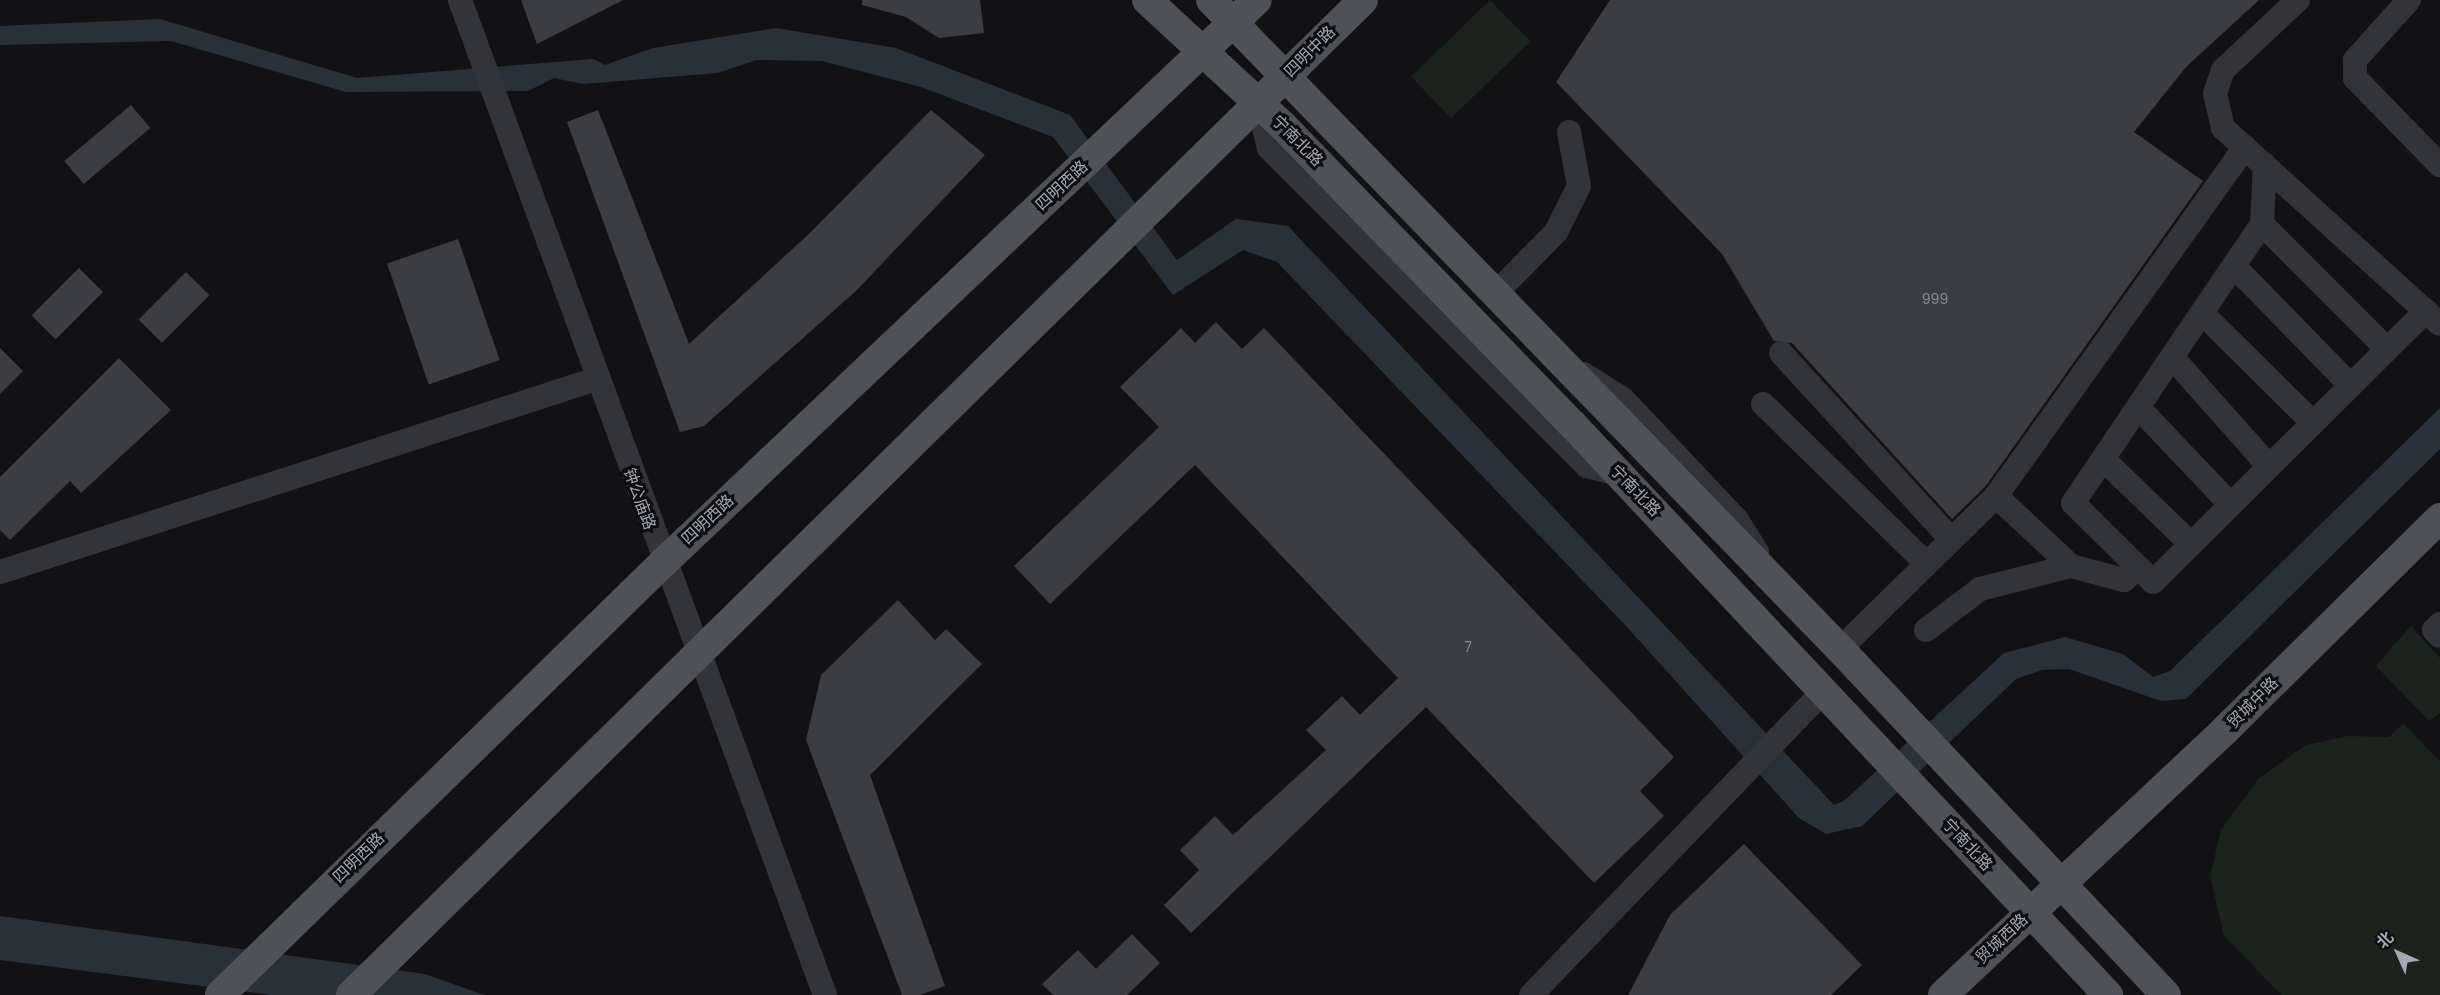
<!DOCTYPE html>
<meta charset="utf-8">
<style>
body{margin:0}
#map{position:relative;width:2440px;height:995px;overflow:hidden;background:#121214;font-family:Poppins,"Noto Sans SC",sans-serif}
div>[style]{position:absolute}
.green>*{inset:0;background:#1a231c;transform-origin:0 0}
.water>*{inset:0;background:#283139}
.building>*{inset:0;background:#3c3d42;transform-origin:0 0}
.minor>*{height:24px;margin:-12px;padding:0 12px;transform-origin:12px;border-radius:12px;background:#33343a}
.major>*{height:30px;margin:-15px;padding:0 15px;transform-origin:15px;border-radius:15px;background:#4f5159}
span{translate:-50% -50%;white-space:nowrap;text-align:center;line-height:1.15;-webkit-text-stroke:6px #0e0d0f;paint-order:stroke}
.number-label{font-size:14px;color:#898d99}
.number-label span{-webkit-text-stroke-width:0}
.street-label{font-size:16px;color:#a3a8b6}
.north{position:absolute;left:2368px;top:923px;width:60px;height:60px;-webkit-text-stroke:4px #0e0d0f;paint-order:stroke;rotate:315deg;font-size:16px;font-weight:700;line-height:24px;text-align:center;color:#a3a8b6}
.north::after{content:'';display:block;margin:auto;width:21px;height:27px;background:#a3a8b6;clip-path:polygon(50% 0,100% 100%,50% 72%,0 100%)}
</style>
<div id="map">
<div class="green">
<div style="left:1490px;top:0;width:58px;height:110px;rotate:46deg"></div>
<div style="clip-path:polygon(2411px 626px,2440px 658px,2440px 713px,2429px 721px,2376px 666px)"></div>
<div style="clip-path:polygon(2403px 723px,2440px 761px,2440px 995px,2282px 995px,2224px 936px,2210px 876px,2221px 830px,2258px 779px,2306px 745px,2348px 736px,2389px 737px)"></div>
</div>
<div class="water">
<div style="clip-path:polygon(160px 19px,357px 78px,593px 59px,605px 65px,653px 48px,776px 28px,896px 48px,1070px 115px,1177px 260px,1236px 219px,1288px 226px,1834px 805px,1845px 800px,2004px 653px,2065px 637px,2123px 654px,2153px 677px,2170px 671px,2440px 408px,2440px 449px,2186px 699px,2161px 701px,2069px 669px,2042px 670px,2016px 679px,1862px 826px,1826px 834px,1799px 818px,1626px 626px,1277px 262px,1243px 250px,1173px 295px,1053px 137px,921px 87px,822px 61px,756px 60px,718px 73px,583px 84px,554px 78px,528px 91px,346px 92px,171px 41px,0 45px,0 26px)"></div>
<div style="clip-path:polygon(0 916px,425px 974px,484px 995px,271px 995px,0 960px)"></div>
</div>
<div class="building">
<div style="clip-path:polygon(521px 0,623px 0,537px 44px)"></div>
<div style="clip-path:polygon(862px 0,980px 0,984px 33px,939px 38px,906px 17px,862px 5px)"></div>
<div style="clip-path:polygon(1610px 0,2259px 0,2186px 67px,2134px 132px,2203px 181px,1985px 487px,1952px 519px,1792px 343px,1774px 341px,1722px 254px,1556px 82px)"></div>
<div style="left:131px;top:105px;width:30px;height:87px;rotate:50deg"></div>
<div style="clip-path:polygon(598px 110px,689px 344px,811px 232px,931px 110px,985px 155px,857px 290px,704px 426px,680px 432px,567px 122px)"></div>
<div style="left:458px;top:239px;width:128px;height:75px;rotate:71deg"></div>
<div style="left:79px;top:268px;width:34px;height:67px;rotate:45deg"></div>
<div style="left:186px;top:272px;width:33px;height:67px;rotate:45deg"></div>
<div style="clip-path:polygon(1216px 322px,1242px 349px,1264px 328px,1674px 757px,1640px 791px,1664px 816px,1594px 883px,1426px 707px,1191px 933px,1164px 905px,1199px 870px,1180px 850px,1215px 816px,1233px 835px,1326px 750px,1306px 730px,1342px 696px,1360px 715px,1398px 678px,1195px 465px,1050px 604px,1014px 566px,1159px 427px,1120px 387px,1181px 328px,1195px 343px)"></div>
<div style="clip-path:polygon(0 348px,23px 371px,0 394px)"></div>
<div style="clip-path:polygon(119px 358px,171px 410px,81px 493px,70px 481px,10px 540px,0 530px,0 477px)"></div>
<div style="clip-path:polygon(898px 600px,935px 640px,946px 629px,982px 664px,870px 775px,945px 986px,920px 995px,902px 995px,806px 740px,821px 675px)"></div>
<div style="clip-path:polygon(1744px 844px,1862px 965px,1831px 995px,1628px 995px,1670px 915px)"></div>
<div style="clip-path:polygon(1132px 934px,1160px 963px,1127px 995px,1053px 995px,1042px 984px,1078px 950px,1096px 969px)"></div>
</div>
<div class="minor">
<div style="left:460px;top:0;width:1060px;rotate:69.86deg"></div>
<div style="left:2298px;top:0;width:103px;rotate:137deg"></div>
<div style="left:2223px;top:70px;width:24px;rotate:109deg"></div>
<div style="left:2215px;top:93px;width:36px;rotate:77deg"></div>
<div style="left:2223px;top:128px;width:292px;rotate:42.1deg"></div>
<div style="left:2409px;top:0;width:81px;rotate:132deg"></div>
<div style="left:2355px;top:60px;width:18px;rotate:90deg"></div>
<div style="left:2355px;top:78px;width:122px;rotate:45.7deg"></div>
<div style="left:1258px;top:103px;width:46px;rotate:76.3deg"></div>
<div style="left:1269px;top:148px;width:450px;rotate:45deg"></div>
<div style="left:1587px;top:466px;width:33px;rotate:14deg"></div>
<div style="left:2245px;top:147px;width:429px;rotate:125.5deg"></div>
<div style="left:1996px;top:496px;width:103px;rotate:43deg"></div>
<div style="left:2071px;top:566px;width:55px;rotate:14.8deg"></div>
<div style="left:2124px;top:580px;width:19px;rotate:-43deg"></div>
<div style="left:2138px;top:567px;width:91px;rotate:-135.4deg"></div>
<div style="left:2073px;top:503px;width:337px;rotate:-55.9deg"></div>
<div style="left:2262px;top:224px;width:175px;rotate:45deg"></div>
<div style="left:2262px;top:224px;width:59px;rotate:-87.1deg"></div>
<div style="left:2234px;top:266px;width:165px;rotate:45.7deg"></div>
<div style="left:1496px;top:293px;width:86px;rotate:-45.5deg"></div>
<div style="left:1556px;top:232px;width:51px;rotate:-63.4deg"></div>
<div style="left:1579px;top:186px;width:55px;rotate:-100.5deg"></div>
<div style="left:2202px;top:313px;width:153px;rotate:44.7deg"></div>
<div style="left:1781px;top:353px;width:252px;rotate:47.6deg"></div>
<div style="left:2172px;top:357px;width:144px;rotate:48.4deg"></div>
<div style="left:1584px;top:374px;width:46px;rotate:32.7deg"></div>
<div style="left:1623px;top:399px;width:166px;rotate:46.7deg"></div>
<div style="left:1737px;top:520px;width:38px;rotate:58deg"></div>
<div style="left:1763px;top:404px;width:228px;rotate:44.3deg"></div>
<div style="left:2138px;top:407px;width:134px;rotate:46.5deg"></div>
<div style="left:2103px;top:459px;width:122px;rotate:44deg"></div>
<div style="left:2138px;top:567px;width:21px;rotate:45deg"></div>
<div style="left:2153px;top:582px;width:385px;rotate:-44.8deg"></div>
<div style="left:0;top:572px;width:626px;rotate:-17.94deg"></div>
<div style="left:2440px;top:624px;width:8px;rotate:135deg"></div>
<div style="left:2434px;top:630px;width:8px;rotate:45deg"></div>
<div style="left:1926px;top:630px;width:68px;rotate:-37.2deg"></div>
<div style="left:1980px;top:589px;width:94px;rotate:-14.2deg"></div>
<div style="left:1840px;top:649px;width:219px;rotate:-44.4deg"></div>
<div style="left:1531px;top:995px;width:423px;rotate:-46.1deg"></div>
</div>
<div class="major">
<div style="left:1147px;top:0;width:185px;rotate:42.8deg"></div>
<div style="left:1283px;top:126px;width:417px;rotate:45.9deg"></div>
<div style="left:1573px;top:425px;width:782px;rotate:46.81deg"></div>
<div style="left:1211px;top:0;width:904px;rotate:45.9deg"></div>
<div style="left:1840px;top:649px;width:475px;rotate:46.7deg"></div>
<div style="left:220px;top:995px;width:619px;rotate:-44.28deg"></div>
<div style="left:663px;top:563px;width:818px;rotate:-43.47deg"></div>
<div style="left:351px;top:995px;width:1419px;rotate:-44.51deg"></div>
<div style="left:1943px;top:995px;width:387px;rotate:-43.2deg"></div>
<div style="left:2225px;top:730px;width:302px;rotate:-44.6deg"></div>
</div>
<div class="number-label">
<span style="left:1935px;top:299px">999</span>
<span style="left:1468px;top:647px">7</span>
</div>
<div class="street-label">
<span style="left:1310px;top:52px;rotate:-45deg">四明中路</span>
<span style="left:1297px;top:141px;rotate:45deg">宁南北路</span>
<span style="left:1062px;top:186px;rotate:-43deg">四明西路</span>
<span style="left:1635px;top:491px;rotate:46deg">宁南北路</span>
<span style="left:639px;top:499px;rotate:70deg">钟公庙路</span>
<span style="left:708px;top:520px;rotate:-43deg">四明西路</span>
<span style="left:2253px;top:703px;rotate:-45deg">贸城中路</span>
<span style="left:1967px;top:845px;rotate:47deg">宁南北路</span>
<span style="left:359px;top:858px;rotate:-44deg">四明西路</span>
<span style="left:2002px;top:939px;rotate:-43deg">贸城西路</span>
</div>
<div class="north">北</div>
</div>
